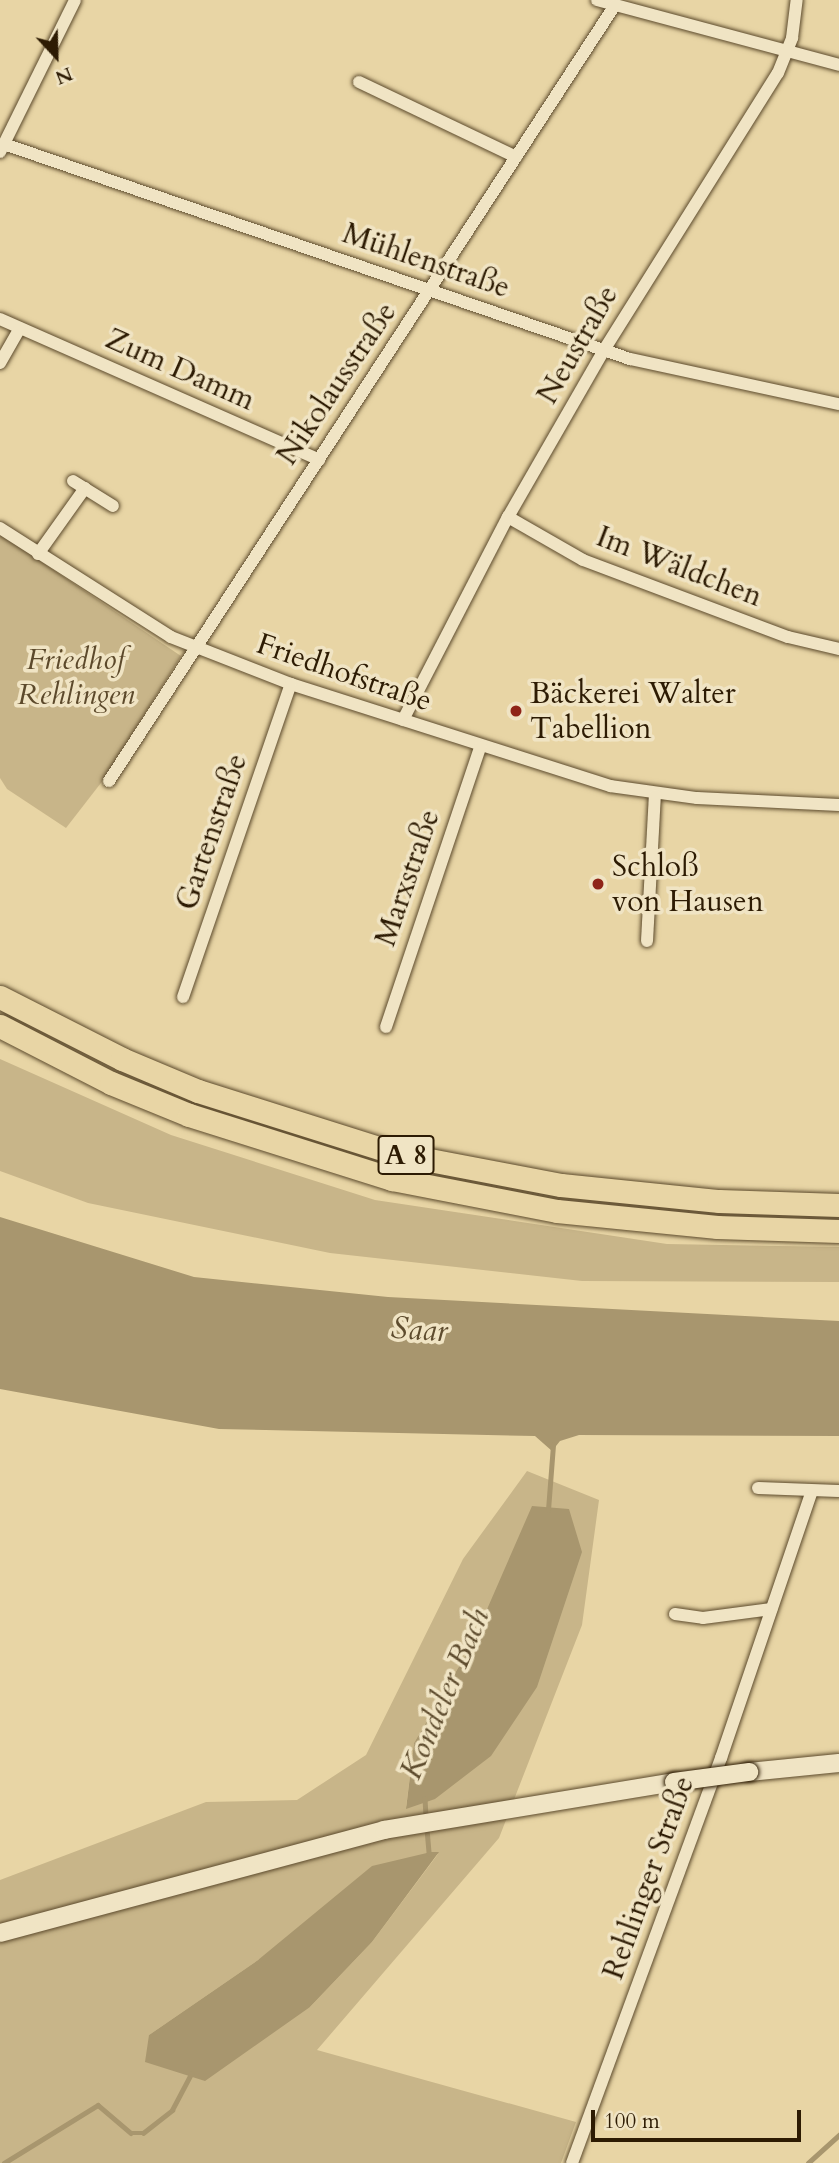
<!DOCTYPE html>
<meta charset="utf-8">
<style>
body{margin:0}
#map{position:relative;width:839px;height:2163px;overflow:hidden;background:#e8d5a5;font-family:Cardo,serif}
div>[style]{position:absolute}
.green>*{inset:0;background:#c8b589}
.water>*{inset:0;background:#a8966e}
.stream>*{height:4.5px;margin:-2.25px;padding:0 2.25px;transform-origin:2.25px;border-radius:2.25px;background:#a8966e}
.roads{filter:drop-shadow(0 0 2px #5c4a2c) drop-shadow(0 0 2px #5c4a2c)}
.street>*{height:12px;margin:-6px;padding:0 6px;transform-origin:6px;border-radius:6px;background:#f0e4c4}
.secondary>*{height:18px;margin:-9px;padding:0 9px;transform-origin:9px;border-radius:9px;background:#f0e4c4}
.highway>*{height:23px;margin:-11.5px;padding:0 11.5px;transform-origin:11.5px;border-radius:11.5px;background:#e8d5a5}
.bridges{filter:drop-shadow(0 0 2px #2d1b03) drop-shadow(0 0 2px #2d1b03)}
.secondary-bridge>*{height:18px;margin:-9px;padding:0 9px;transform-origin:9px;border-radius:9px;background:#f0e4c4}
.dots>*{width:19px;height:19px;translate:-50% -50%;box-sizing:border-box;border:4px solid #f0e4c4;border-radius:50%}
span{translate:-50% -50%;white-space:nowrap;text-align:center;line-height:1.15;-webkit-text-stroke:7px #f0e4c4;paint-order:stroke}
.shield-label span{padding:2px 5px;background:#f0e4c4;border:2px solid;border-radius:5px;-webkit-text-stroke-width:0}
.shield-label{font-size:28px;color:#2d1b03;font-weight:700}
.street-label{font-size:30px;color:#2d1b03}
.park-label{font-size:30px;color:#5c492b;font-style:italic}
.poi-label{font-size:30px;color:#2d1b03}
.left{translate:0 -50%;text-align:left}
.water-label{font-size:32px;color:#5e4c2e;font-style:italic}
.north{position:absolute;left:21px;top:21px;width:70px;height:70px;-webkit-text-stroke:5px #f0e4c4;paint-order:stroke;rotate:158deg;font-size:19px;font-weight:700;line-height:28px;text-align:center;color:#2d1b03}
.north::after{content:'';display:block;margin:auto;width:24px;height:32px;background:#2d1b03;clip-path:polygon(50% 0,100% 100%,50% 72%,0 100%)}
.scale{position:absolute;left:591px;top:2110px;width:210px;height:32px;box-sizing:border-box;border:4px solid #2d1b03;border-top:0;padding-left:9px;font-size:21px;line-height:24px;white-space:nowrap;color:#2d1b03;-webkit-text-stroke:5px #f0e4c4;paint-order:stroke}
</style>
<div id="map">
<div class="green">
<div style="clip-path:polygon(0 534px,181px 656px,104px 779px,66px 828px,7px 789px,0 778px)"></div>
<div style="clip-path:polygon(0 1059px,171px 1135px,375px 1200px,667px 1244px,839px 1247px,839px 1282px,582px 1281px,330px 1253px,88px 1203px,0 1171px)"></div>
<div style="clip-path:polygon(evenodd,527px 1471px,599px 1500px,582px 1625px,499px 1838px,317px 2050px,576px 2122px,561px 2163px,0 2163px,0 1880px,206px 1802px,297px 1800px,366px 1755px,463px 1559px,527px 1471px,471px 1646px,406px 1808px,414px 1743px,471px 1646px,527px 1471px,438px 1854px,372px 1942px,310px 2007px,149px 2035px,258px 1960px,438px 1854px)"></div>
</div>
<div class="water">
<div style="clip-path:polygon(0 1217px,194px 1277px,388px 1297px,839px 1321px,839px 1436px,579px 1435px,560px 1441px,552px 1451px,535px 1436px,219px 1429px,0 1389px)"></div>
<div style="clip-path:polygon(532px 1506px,569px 1509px,582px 1552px,537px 1687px,491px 1756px,435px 1799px,406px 1809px,414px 1743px,471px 1646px)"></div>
<div style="clip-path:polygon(431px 1852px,439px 1852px,372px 1942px,310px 2007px,205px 2081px,145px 2062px,149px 2035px,258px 1960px,372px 1866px)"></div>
</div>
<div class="stream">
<div style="left:548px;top:1510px;width:65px;rotate:-85.6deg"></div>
<div style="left:425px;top:1798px;width:22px;rotate:87deg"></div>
<div style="left:427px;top:1829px;width:25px;rotate:85deg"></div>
<div style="left:4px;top:2163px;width:110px;rotate:-31.7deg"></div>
<div style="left:98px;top:2105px;width:43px;rotate:40.3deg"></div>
<div style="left:131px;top:2133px;width:12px"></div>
<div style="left:143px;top:2133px;width:37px;rotate:-38deg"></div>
<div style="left:172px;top:2110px;width:41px;rotate:-62.2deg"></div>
<div style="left:808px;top:2163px;width:42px;rotate:-42.1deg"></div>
</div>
<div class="roads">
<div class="street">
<div style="left:597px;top:0;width:251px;rotate:15deg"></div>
<div style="left:359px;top:82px;width:174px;rotate:25.5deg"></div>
<div style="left:4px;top:144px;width:662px;rotate:18.96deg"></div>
<div style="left:630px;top:359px;width:214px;rotate:12.2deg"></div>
<div style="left:0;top:152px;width:169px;rotate:-63.7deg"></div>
<div style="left:0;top:319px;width:349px;rotate:23.8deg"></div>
<div style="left:0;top:363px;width:40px;rotate:-60.3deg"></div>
<div style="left:73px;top:481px;width:47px;rotate:32deg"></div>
<div style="left:508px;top:517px;width:86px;rotate:29.8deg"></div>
<div style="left:583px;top:560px;width:219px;rotate:20.6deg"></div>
<div style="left:788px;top:637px;width:52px;rotate:13.2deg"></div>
<div style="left:0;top:528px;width:203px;rotate:32.5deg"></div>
<div style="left:171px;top:637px;width:129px;rotate:21.4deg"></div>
<div style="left:291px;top:684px;width:335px;rotate:17.7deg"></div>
<div style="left:610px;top:786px;width:88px;rotate:7.9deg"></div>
<div style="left:697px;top:798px;width:142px;rotate:2.8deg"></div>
<div style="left:38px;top:554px;width:81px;rotate:-54.5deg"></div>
<div style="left:403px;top:720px;width:229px;rotate:-62.7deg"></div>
<div style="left:508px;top:517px;width:193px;rotate:-60.1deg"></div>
<div style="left:604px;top:350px;width:327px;rotate:-57.9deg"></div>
<div style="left:778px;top:73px;width:38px;rotate:-68deg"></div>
<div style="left:792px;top:38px;width:38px;rotate:-83deg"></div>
<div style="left:109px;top:781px;width:926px;rotate:-56.89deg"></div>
<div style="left:647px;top:941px;width:146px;rotate:-86.9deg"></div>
<div style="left:183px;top:997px;width:331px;rotate:-71deg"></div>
<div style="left:386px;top:1027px;width:295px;rotate:-71.4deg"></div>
<div style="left:758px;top:1488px;width:81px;rotate:2.1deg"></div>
<div style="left:675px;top:1614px;width:28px;rotate:8deg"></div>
<div style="left:703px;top:1618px;width:69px;rotate:-7.5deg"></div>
<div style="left:572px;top:2163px;width:432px;rotate:-69.8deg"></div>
<div style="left:721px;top:1758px;width:282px;rotate:-71.2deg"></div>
</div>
<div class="secondary">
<div style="left:749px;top:1772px;width:90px;rotate:-5.7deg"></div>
<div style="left:0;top:1933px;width:398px;rotate:-15deg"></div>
<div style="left:384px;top:1830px;width:294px;rotate:-9.4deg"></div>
</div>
<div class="highway">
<div style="left:0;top:997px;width:137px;rotate:26.9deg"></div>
<div style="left:122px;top:1059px;width:82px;rotate:22.8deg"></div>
<div style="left:198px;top:1091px;width:210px;rotate:17.5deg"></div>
<div style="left:398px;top:1154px;width:166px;rotate:10.8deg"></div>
<div style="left:561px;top:1185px;width:159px;rotate:5.8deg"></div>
<div style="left:719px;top:1201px;width:120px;rotate:1.9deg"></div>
<div style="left:0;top:1026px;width:125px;rotate:27.2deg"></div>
<div style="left:111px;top:1083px;width:84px;rotate:22.3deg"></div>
<div style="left:189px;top:1115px;width:213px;rotate:17.5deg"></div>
<div style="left:392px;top:1179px;width:168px;rotate:11deg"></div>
<div style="left:557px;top:1211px;width:161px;rotate:5.7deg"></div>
<div style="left:717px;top:1227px;width:122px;rotate:1.9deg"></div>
</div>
</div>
<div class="bridges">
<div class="secondary-bridge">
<div style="left:674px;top:1782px;width:76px;rotate:-7.6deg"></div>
</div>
</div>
<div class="dots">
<div style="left:516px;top:711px;background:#8f2418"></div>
<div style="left:598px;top:884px;background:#8f2418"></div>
</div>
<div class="shield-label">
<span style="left:406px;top:1155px">A 8</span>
</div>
<div class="street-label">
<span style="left:426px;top:261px;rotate:19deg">Mühlenstraße</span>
<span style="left:578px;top:345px;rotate:-60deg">Neustraße</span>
<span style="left:180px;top:370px;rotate:24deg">Zum Damm</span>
<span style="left:337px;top:384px;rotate:-56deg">Nikolausstraße</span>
<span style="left:679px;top:567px;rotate:21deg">Im Wäldchen</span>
<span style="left:344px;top:673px;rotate:19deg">Friedhofstraße</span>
<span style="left:212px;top:832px;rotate:-71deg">Gartenstraße</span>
<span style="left:408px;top:878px;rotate:-71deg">Marxstraße</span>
<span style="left:649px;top:1878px;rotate:-70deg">Rehlinger Straße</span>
</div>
<div class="park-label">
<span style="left:76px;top:677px">Friedhof<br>Rehlingen</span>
</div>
<div class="poi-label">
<span class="left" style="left:530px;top:711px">Bäckerei Walter<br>Tabellion</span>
<span class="left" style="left:612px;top:884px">Schloß<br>von Hausen</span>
</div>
<div class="water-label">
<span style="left:419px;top:1330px;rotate:3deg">Saar</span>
<span style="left:445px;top:1694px;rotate:-67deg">Kondeler Bach</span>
</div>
<div class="north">N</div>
<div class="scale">100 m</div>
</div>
